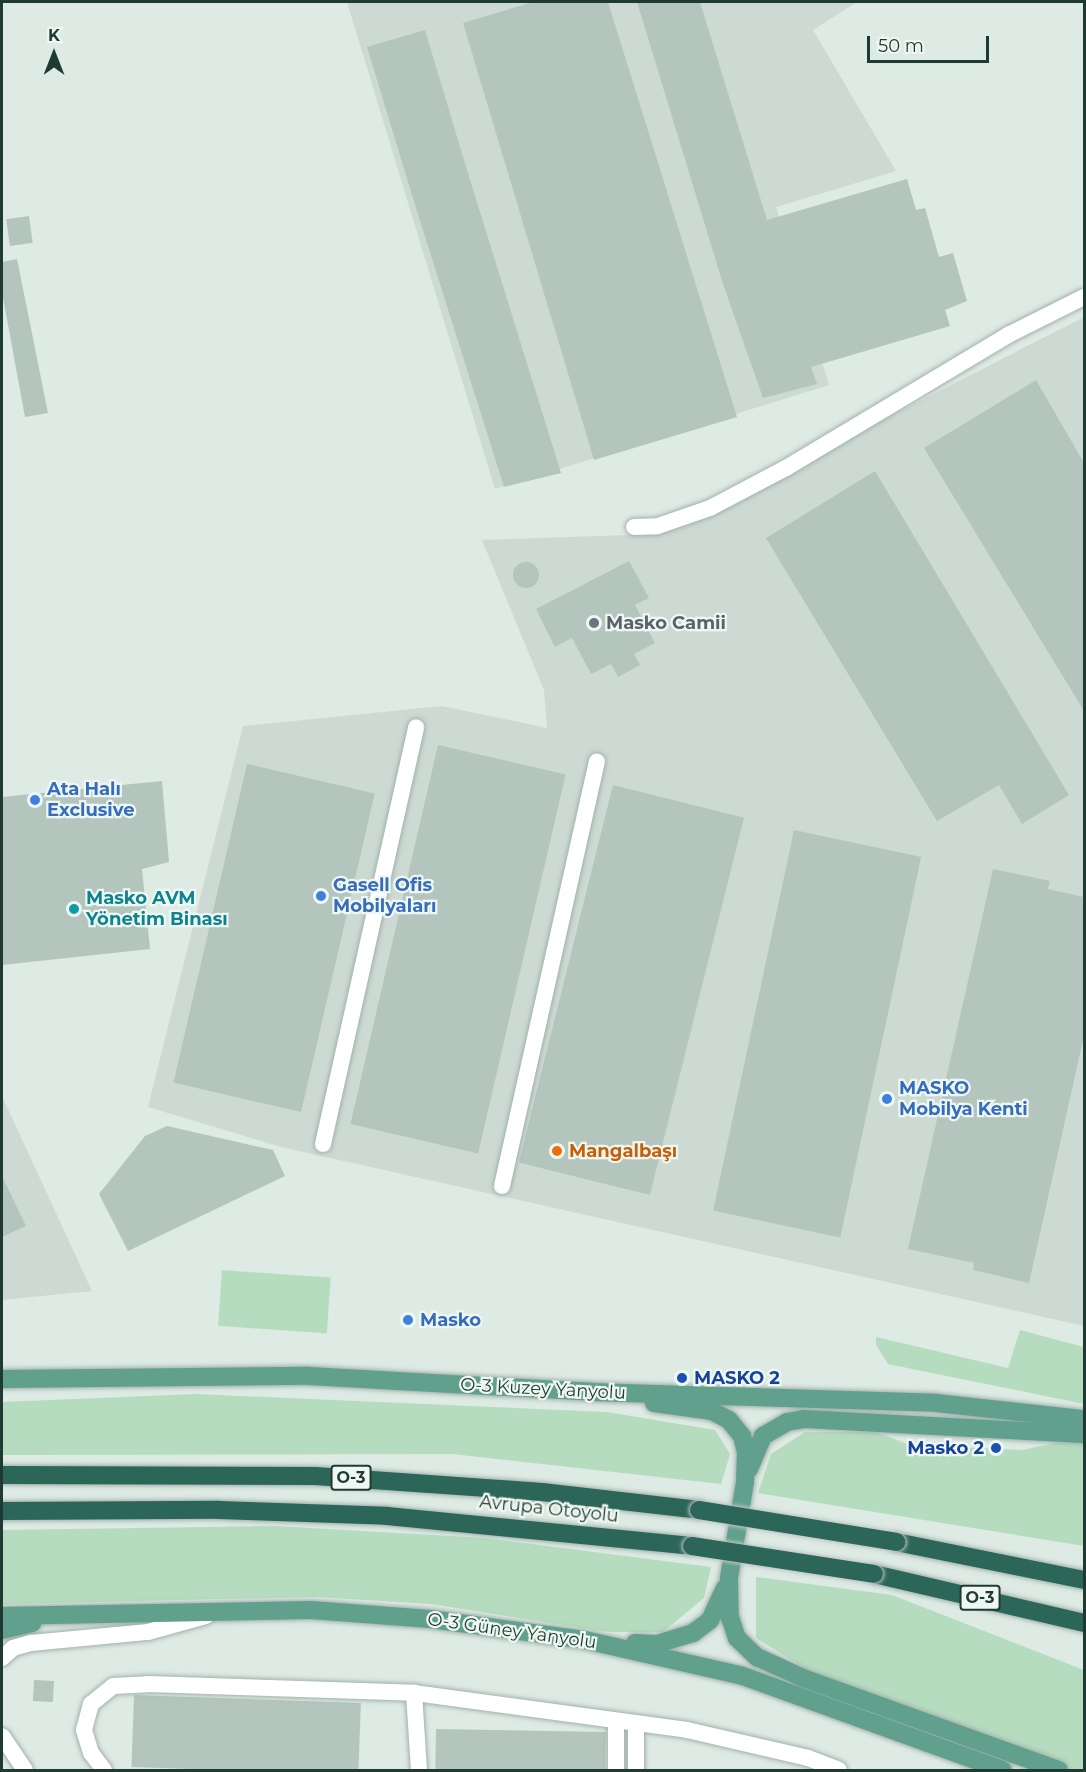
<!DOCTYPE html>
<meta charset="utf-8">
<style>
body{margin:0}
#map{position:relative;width:1086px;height:1772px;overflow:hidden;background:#deeae4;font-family:Montserrat,sans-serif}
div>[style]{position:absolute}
.built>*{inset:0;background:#ccdad3}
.green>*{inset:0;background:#b6dcbf;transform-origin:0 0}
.building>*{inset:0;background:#b4c5bd;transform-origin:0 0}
.round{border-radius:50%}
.roads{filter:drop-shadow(0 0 2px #a1b2ab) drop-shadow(0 0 2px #a1b2ab)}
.minor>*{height:16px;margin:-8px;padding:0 8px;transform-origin:8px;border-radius:8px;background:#fff}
.major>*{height:18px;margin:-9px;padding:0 9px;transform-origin:9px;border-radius:9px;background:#62a08e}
.highway>*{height:18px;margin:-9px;padding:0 9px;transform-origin:9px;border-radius:9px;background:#2b6658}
.bridges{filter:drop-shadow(0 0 2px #bcc4c2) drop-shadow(0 0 2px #bcc4c2)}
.highway-bridge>*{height:18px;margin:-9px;padding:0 9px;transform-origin:9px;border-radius:9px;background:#2b6658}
.dots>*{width:16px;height:16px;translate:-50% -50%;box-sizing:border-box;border:3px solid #eff7f2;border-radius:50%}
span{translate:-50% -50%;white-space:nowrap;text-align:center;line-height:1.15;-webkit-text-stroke:4.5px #eff7f2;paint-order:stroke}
.shield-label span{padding:2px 4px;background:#eff7f2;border:2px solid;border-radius:4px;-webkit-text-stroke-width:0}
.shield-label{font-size:16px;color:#1f3a32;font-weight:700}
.worship-label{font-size:18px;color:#5b616d;font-weight:700}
.left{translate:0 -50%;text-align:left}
.shop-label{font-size:18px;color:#366cbe;font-weight:700}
.culture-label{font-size:18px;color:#0d838f;font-weight:700}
.food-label{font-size:18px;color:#c56008;font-weight:700}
.transit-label{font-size:18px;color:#164399;font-weight:700}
.right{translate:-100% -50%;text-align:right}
.street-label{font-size:18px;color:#1f3a32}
.frame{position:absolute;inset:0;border:3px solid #1f3a32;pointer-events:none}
.north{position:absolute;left:24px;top:24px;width:60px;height:60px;-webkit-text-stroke:4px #eff7f2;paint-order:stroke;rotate:0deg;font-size:16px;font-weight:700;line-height:24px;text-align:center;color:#1f3a32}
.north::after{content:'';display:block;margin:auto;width:21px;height:27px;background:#1f3a32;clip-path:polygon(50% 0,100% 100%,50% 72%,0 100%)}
.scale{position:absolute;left:867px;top:36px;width:122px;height:27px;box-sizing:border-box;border:3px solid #1f3a32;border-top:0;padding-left:8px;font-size:18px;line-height:21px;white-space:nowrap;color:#1f3a32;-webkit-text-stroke:4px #eff7f2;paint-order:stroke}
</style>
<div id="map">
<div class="built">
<div style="clip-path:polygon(347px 2px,857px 2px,813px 30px,896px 171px,776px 207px,829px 385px,495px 489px)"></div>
<div style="clip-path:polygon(1084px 317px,1084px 1326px,281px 1147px,148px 1107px,243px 726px,442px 706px,547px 728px,544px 690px,482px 540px,660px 534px)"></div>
<div style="clip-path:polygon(2px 1096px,92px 1291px,2px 1300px)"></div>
</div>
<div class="green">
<div style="left:222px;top:1270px;width:109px;height:56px;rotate:4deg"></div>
<div style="clip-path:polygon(1020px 1330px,1084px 1347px,1084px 1404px,888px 1364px,876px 1345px,876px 1337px,1008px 1368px)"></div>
<div style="clip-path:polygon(196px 1394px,607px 1412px,715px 1430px,730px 1454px,721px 1484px,452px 1454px,2px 1455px,2px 1402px)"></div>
<div style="clip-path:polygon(805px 1432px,876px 1432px,910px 1445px,1022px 1450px,1060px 1442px,1084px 1442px,1084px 1546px,758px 1493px,771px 1454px)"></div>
<div style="clip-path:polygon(275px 1526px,484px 1538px,711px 1567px,704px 1598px,663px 1632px,608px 1632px,431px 1604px,317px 1597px,2px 1604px,2px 1530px)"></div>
<div style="clip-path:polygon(756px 1577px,892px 1595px,1084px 1670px,1084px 1770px,1063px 1770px,809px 1671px,756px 1638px)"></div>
</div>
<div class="building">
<div style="clip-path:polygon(533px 2px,608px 2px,737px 417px,594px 460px,463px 23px)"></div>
<div style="clip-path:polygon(637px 2px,700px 2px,767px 220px,907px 179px,916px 210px,925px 208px,939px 257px,953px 253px,967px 301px,945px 310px,950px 326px,811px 367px,817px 384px,763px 398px,723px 284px)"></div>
<div style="clip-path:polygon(425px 30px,467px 170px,561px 473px,504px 487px,416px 208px,367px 47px)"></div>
<div style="left:29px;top:216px;width:27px;height:23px;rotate:82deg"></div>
<div style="clip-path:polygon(17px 259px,48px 413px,25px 417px,2px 292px,2px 262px)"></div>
<div style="clip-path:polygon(1036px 380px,1084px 463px,1084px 711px,924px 448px)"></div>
<div style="clip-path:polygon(875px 471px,1069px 795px,1022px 824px,999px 785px,937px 821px,766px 538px)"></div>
<div style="clip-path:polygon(629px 561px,649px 598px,635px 605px,655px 643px,634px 654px,640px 665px,618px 677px,611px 664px,591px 674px,572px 638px,555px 647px,536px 609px)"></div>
<div class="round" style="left:513px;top:562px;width:26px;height:26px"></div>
<div style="left:438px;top:745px;width:131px;height:389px;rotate:13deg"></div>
<div style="left:247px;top:764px;width:131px;height:327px;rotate:13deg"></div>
<div style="clip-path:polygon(162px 781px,169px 862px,142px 869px,150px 949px,2px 965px,2px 797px)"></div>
<div style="left:613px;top:785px;width:135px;height:389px;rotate:14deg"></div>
<div style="left:794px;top:830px;width:130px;height:389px;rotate:12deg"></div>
<div style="clip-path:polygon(993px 869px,1050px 881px,1048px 889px,1084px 897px,1084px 1035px,1029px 1283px,973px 1270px,974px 1263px,908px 1249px)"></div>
<div style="clip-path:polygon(167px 1126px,273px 1150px,285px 1176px,128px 1251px,99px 1194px,145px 1136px)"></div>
<div style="clip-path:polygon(2px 1176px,26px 1226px,2px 1237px)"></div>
<div style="left:34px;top:1680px;width:20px;height:21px;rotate:3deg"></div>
<div style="left:134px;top:1695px;width:227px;height:72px;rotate:2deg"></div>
<div style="left:436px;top:1729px;width:170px;height:41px;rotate:1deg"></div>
</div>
<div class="roads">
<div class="minor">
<div style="left:634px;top:527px;width:24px;rotate:-2deg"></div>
<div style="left:658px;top:526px;width:55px;rotate:-19.1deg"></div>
<div style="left:710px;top:508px;width:86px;rotate:-27.8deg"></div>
<div style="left:786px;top:468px;width:259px;rotate:-30.9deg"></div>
<div style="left:1008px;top:335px;width:85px;rotate:-26.6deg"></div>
<div style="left:323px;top:1144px;width:427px;rotate:-77.4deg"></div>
<div style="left:502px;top:1186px;width:435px;rotate:-77.4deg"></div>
<div style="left:2px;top:1658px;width:15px;rotate:-42deg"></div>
<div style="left:13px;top:1648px;width:19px;rotate:-16deg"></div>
<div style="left:31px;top:1643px;width:118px;rotate:-5.4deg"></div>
<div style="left:148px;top:1632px;width:60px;rotate:-15.4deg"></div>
<div style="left:414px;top:1693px;width:77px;rotate:86.3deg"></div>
<div style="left:636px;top:1723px;width:47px;rotate:90deg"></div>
<div style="left:2px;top:1736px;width:41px;rotate:55.9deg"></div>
<div style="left:104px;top:1770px;width:21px;rotate:-127deg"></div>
<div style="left:91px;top:1753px;width:24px;rotate:-107deg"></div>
<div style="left:84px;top:1730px;width:27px;rotate:-75deg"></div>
<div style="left:91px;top:1704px;width:28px;rotate:-39deg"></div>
<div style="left:113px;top:1686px;width:35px;rotate:-3deg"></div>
<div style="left:148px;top:1684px;width:266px;rotate:1.9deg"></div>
<div style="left:414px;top:1693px;width:275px;rotate:7.7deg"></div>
<div style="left:687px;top:1730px;width:124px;rotate:13deg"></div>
<div style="left:808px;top:1758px;width:33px;rotate:21deg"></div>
<div style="left:616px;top:1770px;width:49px;rotate:-90deg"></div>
</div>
<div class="major">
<div style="left:2px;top:1379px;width:307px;rotate:-0.6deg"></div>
<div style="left:309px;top:1376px;width:284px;rotate:3.2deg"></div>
<div style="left:593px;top:1392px;width:343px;rotate:1.8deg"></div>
<div style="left:936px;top:1403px;width:149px;rotate:6.2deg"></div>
<div style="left:654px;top:1403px;width:59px;rotate:7.9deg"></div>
<div style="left:712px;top:1411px;width:19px;rotate:28deg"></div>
<div style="left:729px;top:1420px;width:21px;rotate:51deg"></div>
<div style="left:742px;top:1436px;width:16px;rotate:76deg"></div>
<div style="left:746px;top:1452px;width:30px;rotate:92deg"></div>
<div style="left:745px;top:1482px;width:97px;rotate:99.5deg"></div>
<div style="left:729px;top:1578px;width:39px;rotate:89deg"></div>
<div style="left:730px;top:1617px;width:22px;rotate:72deg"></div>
<div style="left:737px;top:1638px;width:28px;rotate:44deg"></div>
<div style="left:757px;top:1657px;width:51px;rotate:24.5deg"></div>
<div style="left:803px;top:1678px;width:272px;rotate:19.8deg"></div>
<div style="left:749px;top:1469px;width:36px;rotate:-67deg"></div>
<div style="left:763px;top:1436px;width:28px;rotate:-30deg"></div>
<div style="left:787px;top:1422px;width:17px;rotate:-10deg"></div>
<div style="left:804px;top:1419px;width:280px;rotate:3.1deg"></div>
<div style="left:2px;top:1616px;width:309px;rotate:-1.1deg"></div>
<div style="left:311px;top:1610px;width:119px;rotate:4.3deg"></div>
<div style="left:430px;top:1619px;width:156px;rotate:7.7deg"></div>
<div style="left:585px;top:1640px;width:162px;rotate:12.8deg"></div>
<div style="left:743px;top:1676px;width:276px;rotate:19.9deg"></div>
<div style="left:2px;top:1630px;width:31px;rotate:-13deg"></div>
<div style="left:635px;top:1643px;width:22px;rotate:3deg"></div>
<div style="left:657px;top:1644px;width:38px;rotate:-17deg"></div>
<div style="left:693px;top:1633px;width:21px;rotate:-37deg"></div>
<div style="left:710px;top:1620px;width:35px;rotate:-65deg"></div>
</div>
<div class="highway">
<div style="left:2px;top:1475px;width:313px;rotate:0.2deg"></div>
<div style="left:315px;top:1476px;width:228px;rotate:4deg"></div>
<div style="left:542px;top:1492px;width:158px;rotate:6.5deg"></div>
<div style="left:2px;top:1511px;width:217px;rotate:-0.3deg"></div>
<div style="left:219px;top:1510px;width:168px;rotate:2deg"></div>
<div style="left:387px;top:1516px;width:306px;rotate:5.6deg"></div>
<div style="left:896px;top:1542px;width:192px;rotate:11.4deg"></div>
<div style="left:874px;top:1574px;width:216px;rotate:13.1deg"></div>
</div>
</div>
<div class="bridges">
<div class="highway-bridge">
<div style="left:699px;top:1510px;width:200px;rotate:9.2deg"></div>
<div style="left:692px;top:1546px;width:184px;rotate:8.7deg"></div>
</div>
</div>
<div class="dots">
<div style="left:594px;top:623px;background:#6b7280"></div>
<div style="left:35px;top:800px;background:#3f7fe0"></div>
<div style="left:321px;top:896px;background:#3f7fe0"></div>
<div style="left:74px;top:909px;background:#0f9aa8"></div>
<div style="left:887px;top:1099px;background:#3f7fe0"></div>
<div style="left:557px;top:1151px;background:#e8710a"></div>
<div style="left:408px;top:1320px;background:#3f7fe0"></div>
<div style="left:682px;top:1378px;background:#1a4fb4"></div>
<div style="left:996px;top:1448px;background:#1a4fb4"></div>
</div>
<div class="shield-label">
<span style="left:351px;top:1478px">O-3</span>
<span style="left:980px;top:1598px">O-3</span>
</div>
<div class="worship-label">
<span class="left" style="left:606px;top:623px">Masko Camii</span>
</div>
<div class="shop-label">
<span class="left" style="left:47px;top:800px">Ata Halı<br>Exclusive</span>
<span class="left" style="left:333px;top:896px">Gasell Ofis<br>Mobilyaları</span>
<span class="left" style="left:899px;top:1099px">MASKO<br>Mobilya Kenti</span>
<span class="left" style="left:420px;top:1320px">Masko</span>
</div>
<div class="culture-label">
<span class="left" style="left:86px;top:909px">Masko AVM<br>Yönetim Binası</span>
</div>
<div class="food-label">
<span class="left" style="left:569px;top:1151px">Mangalbaşı</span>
</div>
<div class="transit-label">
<span class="left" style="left:694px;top:1378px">MASKO 2</span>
<span class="right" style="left:984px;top:1448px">Masko 2</span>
</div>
<div class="street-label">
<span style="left:543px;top:1389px;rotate:3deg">O-3 Kuzey Yanyolu</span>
<span style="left:549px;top:1509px;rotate:6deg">Avrupa Otoyolu</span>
<span style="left:512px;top:1631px;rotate:8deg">O-3 Güney Yanyolu</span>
</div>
<div class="frame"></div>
<div class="north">K</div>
<div class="scale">50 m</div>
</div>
